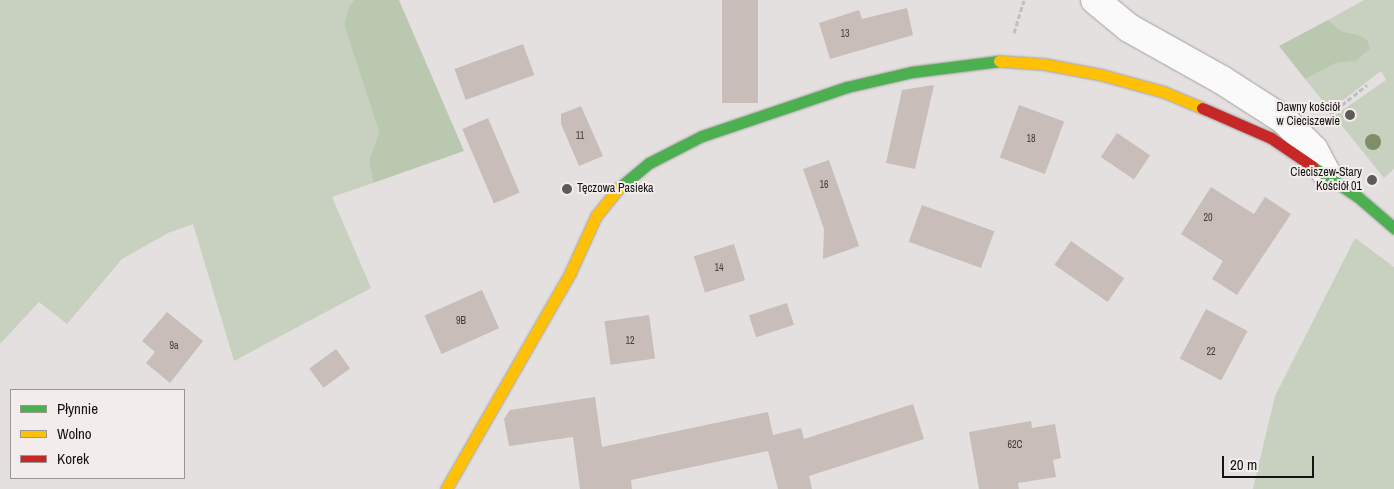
<!DOCTYPE html>
<meta charset="utf-8">
<style>
body{margin:0}
#map{position:relative;width:1394px;height:489px;overflow:hidden;background:#e3e0df;font-family:"Archivo Narrow",sans-serif}
div>[style]{position:absolute}
.green>*{inset:0;background:#c8d1bf}
.forest>*{inset:0;background:#bbc8b0}
.building>*{inset:0;background:#c8bdb8;transform-origin:0 0}
.path>*{height:3px;margin-top:-1.5px;transform-origin:0;background:repeating-linear-gradient(90deg,#c0bfbf 0 5px,transparent 0 7.5px)}
.roads{filter:drop-shadow(0 0 1px #a5a3a2) drop-shadow(0 0 1px #a5a3a2)}
.street>*{height:28px;margin:-14px;padding:0 14px;transform-origin:14px;border-radius:14px;background:#fbfafa}
.fast>*{height:11px;margin:-5.5px;padding:0 5.5px;transform-origin:5.5px;border-radius:5.5px;background:#4caf50}
.slow>*{height:11px;margin:-5.5px;padding:0 5.5px;transform-origin:5.5px;border-radius:5.5px;background:#ffc107}
.jam>*{height:11px;margin:-5.5px;padding:0 5.5px;transform-origin:5.5px;border-radius:5.5px;background:#c62828}
.trees>*{width:16px;height:16px;margin:-8px;border-radius:50%;background:#7d8e69}
.dots>*{width:14px;height:14px;translate:-50% -50%;box-sizing:border-box;border:2px solid #f2ecea;border-radius:50%}
span{translate:-50% -50%;white-space:nowrap;text-align:center;line-height:1.15;-webkit-text-stroke:4px #f2ecea;paint-order:stroke}
.number-label{font-size:10px;color:#423e3c}
.number-label span{-webkit-text-stroke-width:0}
.poi-label{font-size:12px;color:#151413}
.right{translate:-100% -50%;text-align:right}
.left{translate:0 -50%;text-align:left}
.legend{position:absolute;left:10px;top:389px;width:175px;height:90px;box-sizing:border-box;background:#f2ecea;border:1px solid #9a9694;margin:0;padding:6px 9px;list-style:none;font-size:15px;color:#151413}
.legend li{display:flex;align-items:center;gap:10px;height:25px}
.legend b{width:25px;border:1px solid #9a9694}
.scale{position:absolute;left:1222px;top:456px;width:92px;height:22px;box-sizing:border-box;border:2px solid #151413;border-top:0;padding-left:6px;font-size:15px;line-height:18px;white-space:nowrap;color:#151413;-webkit-text-stroke:4px #f2ecea;paint-order:stroke}
</style>
<div id="map">
<div class="green">
<div style="clip-path:polygon(0 0,354px 0,348px 8px,344px 25px,379px 132px,369px 161px,373px 183px,332px 197px,371px 288px,234px 361px,193px 224px,168px 233px,122px 259px,67px 324px,39px 302px,0 344px)"></div>
<div style="clip-path:polygon(1364px 0,1394px 0,1394px 169px,1384px 178px,1334px 116px,1386px 80px,1381px 71px,1330px 110px,1305px 79px,1336px 63px,1356px 61px,1370px 49px,1367px 41px,1359px 35px,1341px 31px,1328px 20px)"></div>
<div style="clip-path:polygon(1355px 238px,1394px 267px,1394px 489px,1253px 489px,1275px 396px)"></div>
</div>
<div class="forest">
<div style="clip-path:polygon(354px 0,399px 0,464px 151px,373px 183px,369px 161px,379px 132px,344px 25px,348px 8px)"></div>
<div style="clip-path:polygon(1328px 20px,1341px 31px,1359px 35px,1368px 41px,1370px 49px,1356px 61px,1336px 63px,1305px 79px,1279px 46px)"></div>
</div>
<div class="building">
<div style="left:722px;top:0;width:36px;height:103px"></div>
<div style="clip-path:polygon(907px 8px,913px 35px,830px 59px,819px 23px,859px 10px,862px 19px)"></div>
<div style="left:523px;top:44px;width:33px;height:73px;rotate:70deg"></div>
<div style="clip-path:polygon(934px 85px,915px 169px,886px 163px,902px 90px)"></div>
<div style="left:1019px;top:105px;width:48px;height:56px;rotate:20deg"></div>
<div style="clip-path:polygon(581px 106px,603px 156px,579px 166px,561px 124px,561px 114px)"></div>
<div style="left:488px;top:118px;width:81px;height:28px;rotate:67deg"></div>
<div style="left:1117px;top:133px;width:40px;height:29px;rotate:34deg"></div>
<div style="clip-path:polygon(829px 160px,859px 246px,823px 259px,824px 229px,803px 169px)"></div>
<div style="clip-path:polygon(1211px 187px,1254px 214px,1265px 197px,1291px 214px,1237px 295px,1212px 279px,1223px 261px,1181px 234px)"></div>
<div style="left:922px;top:205px;width:77px;height:39px;rotate:20deg"></div>
<div style="left:1071px;top:241px;width:65px;height:29px;rotate:35deg"></div>
<div style="left:734px;top:244px;width:38px;height:42px;rotate:73deg"></div>
<div style="left:482px;top:290px;width:42px;height:63px;rotate:66deg"></div>
<div style="left:787px;top:303px;width:23px;height:40px;rotate:72deg"></div>
<div style="left:1206px;top:309px;width:47px;height:56px;rotate:28deg"></div>
<div style="clip-path:polygon(167px 312px,203px 341px,170px 383px,146px 363px,155px 352px,142px 341px)"></div>
<div style="left:649px;top:315px;width:44px;height:45px;rotate:82deg"></div>
<div style="left:336px;top:349px;width:24px;height:33px;rotate:54deg"></div>
<div style="clip-path:polygon(595px 397px,602px 447px,768px 412px,773px 435px,801px 428px,804px 439px,913px 404px,924px 439px,809px 476px,812px 489px,778px 489px,768px 451px,631px 480px,632px 489px,580px 489px,573px 437px,509px 446px,504px 419px,510px 410px)"></div>
<div style="clip-path:polygon(1031px 421px,1032px 428px,1055px 424px,1061px 458px,1053px 460px,1056px 477px,1018px 483px,1019px 489px,979px 489px,969px 432px)"></div>
</div>
<div class="path">
<div style="left:1014px;top:33px;width:34px;rotate:-73deg"></div>
<div style="left:1324px;top:119px;width:55px;rotate:-38.3deg"></div>
</div>
<div class="roads">
<div class="street">
<div style="left:1095px;top:0;width:44px;rotate:39.5deg"></div>
<div style="left:1129px;top:28px;width:107px;rotate:29.2deg"></div>
<div style="left:1222px;top:80px;width:74px;rotate:32.8deg"></div>
<div style="left:1284px;top:120px;width:42px;rotate:45deg"></div>
<div style="left:1314px;top:150px;width:27px;rotate:62deg"></div>
</div>
<div class="fast">
<div style="left:1312px;top:166px;width:55px;rotate:34deg"></div>
<div style="left:1358px;top:197px;width:48px;rotate:40.7deg"></div>
<div style="left:619px;top:188px;width:39px;rotate:-40deg"></div>
<div style="left:649px;top:163px;width:59px;rotate:-27deg"></div>
<div style="left:702px;top:136px;width:153px;rotate:-18.7deg"></div>
<div style="left:847px;top:87px;width:67px;rotate:-13deg"></div>
<div style="left:912px;top:72px;width:88px;rotate:-7.2deg"></div>
</div>
<div class="slow">
<div style="left:999px;top:61px;width:45px;rotate:3.8deg"></div>
<div style="left:1044px;top:64px;width:59px;rotate:10.7deg"></div>
<div style="left:1102px;top:75px;width:64px;rotate:15.3deg"></div>
<div style="left:1164px;top:92px;width:41px;rotate:22.8deg"></div>
<div style="left:446px;top:489px;width:249px;rotate:-60.1deg"></div>
<div style="left:570px;top:273px;width:63px;rotate:-65.5deg"></div>
<div style="left:596px;top:216px;width:36px;rotate:-51deg"></div>
</div>
<div class="jam">
<div style="left:1202px;top:108px;width:75px;rotate:23.5deg"></div>
<div style="left:1271px;top:138px;width:50px;rotate:34.3deg"></div>
</div>
</div>
<div class="trees">
<div style="left:1373px;top:142px"></div>
</div>
<div class="dots">
<div style="left:1350px;top:115px;background:#5d5b5a"></div>
<div style="left:1372px;top:180px;background:#5d5b5a"></div>
<div style="left:567px;top:189px;background:#5d5b5a"></div>
</div>
<div class="number-label">
<span style="left:845px;top:34px">13</span>
<span style="left:580px;top:136px">11</span>
<span style="left:1031px;top:139px">18</span>
<span style="left:824px;top:185px">16</span>
<span style="left:1208px;top:218px">20</span>
<span style="left:719px;top:268px">14</span>
<span style="left:461px;top:321px">9B</span>
<span style="left:630px;top:341px">12</span>
<span style="left:174px;top:346px">9a</span>
<span style="left:1211px;top:352px">22</span>
<span style="left:1015px;top:445px">62C</span>
</div>
<div class="poi-label">
<span class="right" style="left:1340px;top:115px">Dawny kościół<br>w Cieciszewie</span>
<span class="right" style="left:1362px;top:180px">Cieciszew-Stary<br>Kościół 01</span>
<span class="left" style="left:577px;top:189px">Tęczowa Pasieka</span>
</div>
<ul class="legend">
<li><b style="height:6px;background:#4caf50"></b>Płynnie</li>
<li><b style="height:6px;background:#ffc107"></b>Wolno</li>
<li><b style="height:6px;background:#c62828"></b>Korek</li>
</ul>
<div class="scale">20 m</div>
</div>
